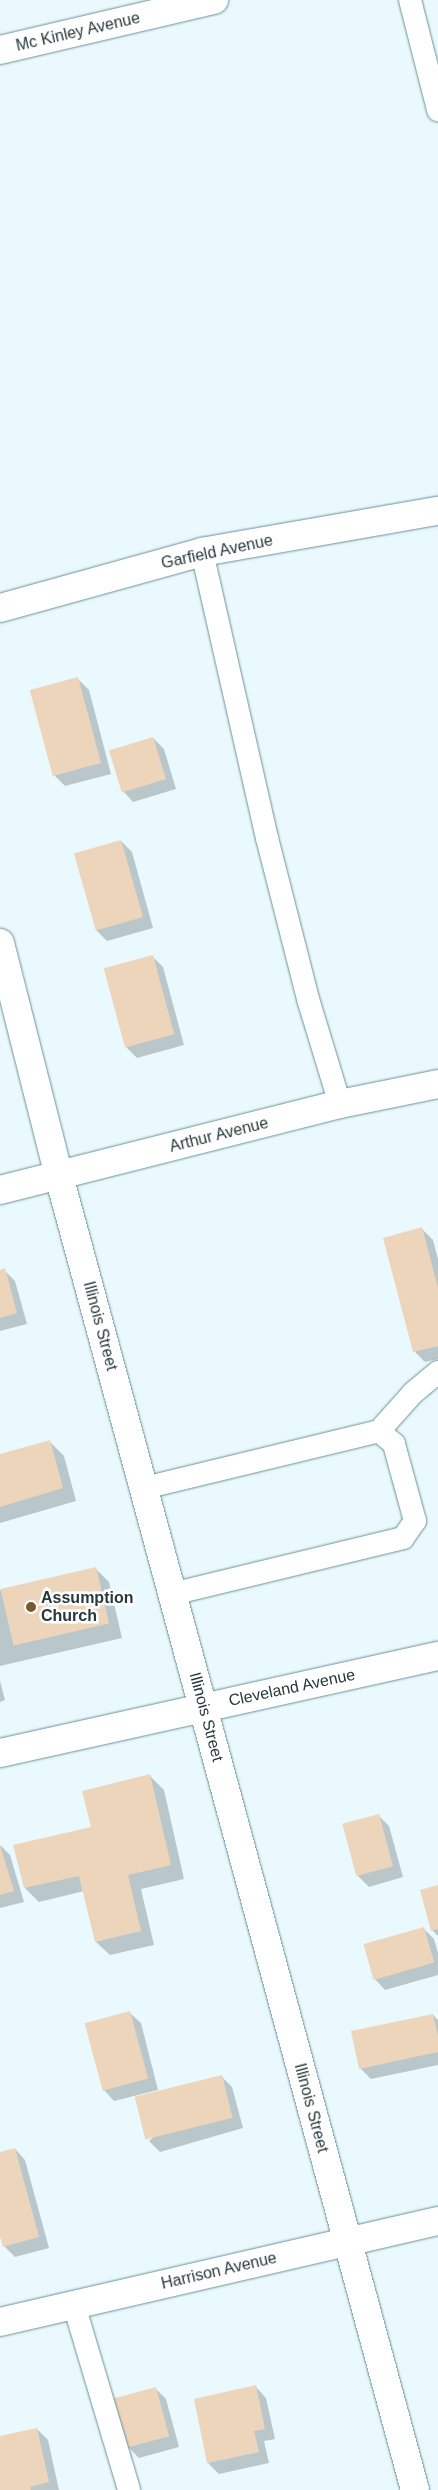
<!DOCTYPE html>
<style>
body{margin:0}
#map{position:relative;width:438px;height:2490px;overflow:hidden;background:#e9f9fd;font-family:Arial,sans-serif}
div>[style]{position:absolute}
.shadow>*{inset:0;background:#0003}
.building>*{inset:0;background:#edd5bc;transform-origin:0 0}
.roads{filter:drop-shadow(0 0 1px #6a8f99) drop-shadow(0 0 1px #6a8f99)}
.lane>*{height:22px;margin:-11px;padding:0 11px;transform-origin:11px;border-radius:11px;background:#fff}
.street>*{height:28px;margin:-14px;padding:0 14px;transform-origin:14px;border-radius:14px;background:#fff}
.dots>*{width:14px;height:14px;translate:-50% -50%;box-sizing:border-box;border:2px solid #fff;border-radius:50%}
span{translate:-50% -50%;white-space:nowrap;text-align:center;line-height:1.15;-webkit-text-stroke:5px #fff;paint-order:stroke}
.street-label{font-size:16px;color:#28383c}
.poi-label{font-size:16px;color:#28383c;font-weight:700}
.left{translate:0 -50%;text-align:left}
</style>
<div id="map">
<div class="shadow">
<div style="clip-path:polygon(78px 679px,89px 690px,111px 774px,65px 786px,54px 775px,32px 691px)"></div>
<div style="clip-path:polygon(153px 738px,164px 749px,176px 789px,133px 802px,123px 791px)"></div>
<div style="clip-path:polygon(121px 841px,132px 852px,153px 928px,107px 941px,96px 930px,75px 854px)"></div>
<div style="clip-path:polygon(152px 956px,163px 967px,184px 1045px,137px 1058px,126px 1047px,105px 969px)"></div>
<div style="clip-path:polygon(422px 1229px,433px 1240px,438px 1259px,438px 1359px,425px 1362px,414px 1351px)"></div>
<div style="clip-path:polygon(4px 1270px,15px 1281px,27px 1324px,0 1331px,0 1271px)"></div>
<div style="clip-path:polygon(50px 1442px,64px 1456px,76px 1501px,0 1523px,0 1455px)"></div>
<div style="clip-path:polygon(95px 1568px,109px 1582px,122px 1638px,0 1666px,0 1590px)"></div>
<div style="clip-path:polygon(0 1681px,5px 1700px,0 1702px)"></div>
<div style="clip-path:polygon(150px 1776px,164px 1790px,184px 1879px,141px 1889px,154px 1945px,110px 1955px,96px 1942px,84px 1891px,39px 1902px,25px 1888px)"></div>
<div style="clip-path:polygon(378px 1815px,389px 1826px,403px 1877px,369px 1887px,358px 1876px)"></div>
<div style="clip-path:polygon(0 1845px,10px 1855px,24px 1902px,0 1908px)"></div>
<div style="clip-path:polygon(438px 1887px,438px 1936px,432px 1930px)"></div>
<div style="clip-path:polygon(423px 1928px,434px 1939px,438px 1953px,438px 1975px,385px 1990px,375px 1979px,365px 1944px)"></div>
<div style="clip-path:polygon(130px 2013px,141px 2023px,158px 2090px,114px 2101px,104px 2090px)"></div>
<div style="clip-path:polygon(433px 2015px,438px 2020px,438px 2065px,371px 2079px,360px 2068px)"></div>
<div style="clip-path:polygon(221px 2076px,232px 2087px,243px 2128px,160px 2152px,149px 2141px)"></div>
<div style="clip-path:polygon(15px 2149px,25px 2160px,49px 2248px,15px 2257px,4px 2246px,0 2233px,0 2153px)"></div>
<div style="clip-path:polygon(256px 2387px,266px 2398px,275px 2439px,264px 2441px,269px 2463px,219px 2474px,208px 2463px)"></div>
<div style="clip-path:polygon(155px 2388px,166px 2399px,179px 2447px,139px 2458px,128px 2447px)"></div>
<div style="clip-path:polygon(37px 2429px,48px 2440px,59px 2490px,0 2490px,0 2438px)"></div>
</div>
<div class="building">
<div style="left:78px;top:677px;width:89px;height:50px;rotate:75deg"></div>
<div style="left:153px;top:737px;width:44px;height:46px;rotate:73deg"></div>
<div style="left:121px;top:840px;width:80px;height:49px;rotate:74deg"></div>
<div style="left:153px;top:955px;width:82px;height:51px;rotate:75deg"></div>
<div style="clip-path:polygon(422px 1227px,438px 1288px,438px 1346px,413px 1352px,383px 1238px)"></div>
<div style="clip-path:polygon(5px 1268px,17px 1313px,0 1318px,0 1270px)"></div>
<div style="clip-path:polygon(50px 1440px,63px 1488px,0 1507px,0 1454px)"></div>
<div style="left:96px;top:1567px;width:58px;height:98px;rotate:77deg"></div>
<div style="clip-path:polygon(150px 1774px,171px 1865px,128px 1875px,141px 1931px,95px 1942px,79px 1876px,24px 1888px,13px 1845px,91px 1827px,82px 1791px)"></div>
<div style="left:379px;top:1814px;width:54px;height:38px;rotate:75deg"></div>
<div style="clip-path:polygon(0 1845px,14px 1891px,0 1895px)"></div>
<div style="clip-path:polygon(438px 1885px,438px 1929px,431px 1931px,420px 1890px)"></div>
<div style="left:424px;top:1927px;width:37px;height:63px;rotate:74deg"></div>
<div style="left:130px;top:2011px;width:70px;height:47px;rotate:75deg"></div>
<div style="clip-path:polygon(433px 2014px,438px 2036px,438px 2052px,359px 2069px,351px 2031px)"></div>
<div style="left:222px;top:2075px;width:44px;height:90px;rotate:76deg"></div>
<div style="clip-path:polygon(15px 2148px,39px 2237px,3px 2247px,0 2237px,0 2152px)"></div>
<div style="clip-path:polygon(256px 2385px,265px 2429px,254px 2431px,259px 2452px,207px 2463px,194px 2399px)"></div>
<div style="left:156px;top:2387px;width:51px;height:45px;rotate:75deg"></div>
<div style="clip-path:polygon(37px 2428px,49px 2482px,30px 2487px,31px 2490px,0 2490px,0 2436px)"></div>
</div>
<div class="roads">
<div class="lane">
<div style="left:410px;top:0;width:114px;rotate:75.7deg"></div>
<div style="left:202px;top:552px;width:293px;rotate:77.2deg"></div>
<div style="left:267px;top:838px;width:166px;rotate:75.7deg"></div>
<div style="left:308px;top:999px;width:110px;rotate:73.1deg"></div>
<div style="left:144px;top:1488px;width:242px;rotate:-13.6deg"></div>
<div style="left:379px;top:1431px;width:51px;rotate:-48.2deg"></div>
<div style="left:413px;top:1393px;width:33px;rotate:-40deg"></div>
<div style="left:172px;top:1594px;width:238px;rotate:-13.6deg"></div>
<div style="left:403px;top:1538px;width:21px;rotate:-55deg"></div>
<div style="left:415px;top:1521px;width:80px;rotate:-105.3deg"></div>
<div style="left:394px;top:1444px;width:20px;rotate:-139deg"></div>
<div style="left:74px;top:2305px;width:193px;rotate:73.4deg"></div>
</div>
<div class="street">
<div style="left:0;top:50px;width:220px;rotate:-13.2deg"></div>
<div style="left:0;top:608px;width:210px;rotate:-15.5deg"></div>
<div style="left:202px;top:552px;width:240px;rotate:-9.9deg"></div>
<div style="left:0;top:943px;width:240px;rotate:75.8deg"></div>
<div style="left:59px;top:1176px;width:1361px;rotate:74.84deg"></div>
<div style="left:0;top:1190px;width:351px;rotate:-14.2deg"></div>
<div style="left:340px;top:1104px;width:100px;rotate:-11.5deg"></div>
<div style="left:0;top:1753px;width:449px;rotate:-12.5deg"></div>
<div style="left:0;top:2322px;width:449px;rotate:-13deg"></div>
</div>
</div>
<div class="dots">
<div style="left:31px;top:1607px;background:#79572f"></div>
</div>
<div class="street-label">
<span style="left:78px;top:32px;rotate:-13deg">Mc Kinley Avenue</span>
<span style="left:217px;top:552px;rotate:-12deg">Garfield Avenue</span>
<span style="left:219px;top:1135px;rotate:-14deg">Arthur Avenue</span>
<span style="left:100px;top:1326px;rotate:75deg">Illinois Street</span>
<span style="left:292px;top:1688px;rotate:-12deg">Cleveland Avenue</span>
<span style="left:206px;top:1717px;rotate:75deg">Illinois Street</span>
<span style="left:311px;top:2108px;rotate:75deg">Illinois Street</span>
<span style="left:219px;top:2271px;rotate:-13deg">Harrison Avenue</span>
</div>
<div class="poi-label">
<span class="left" style="left:41px;top:1607px">Assumption<br>Church</span>
</div>
</div>
